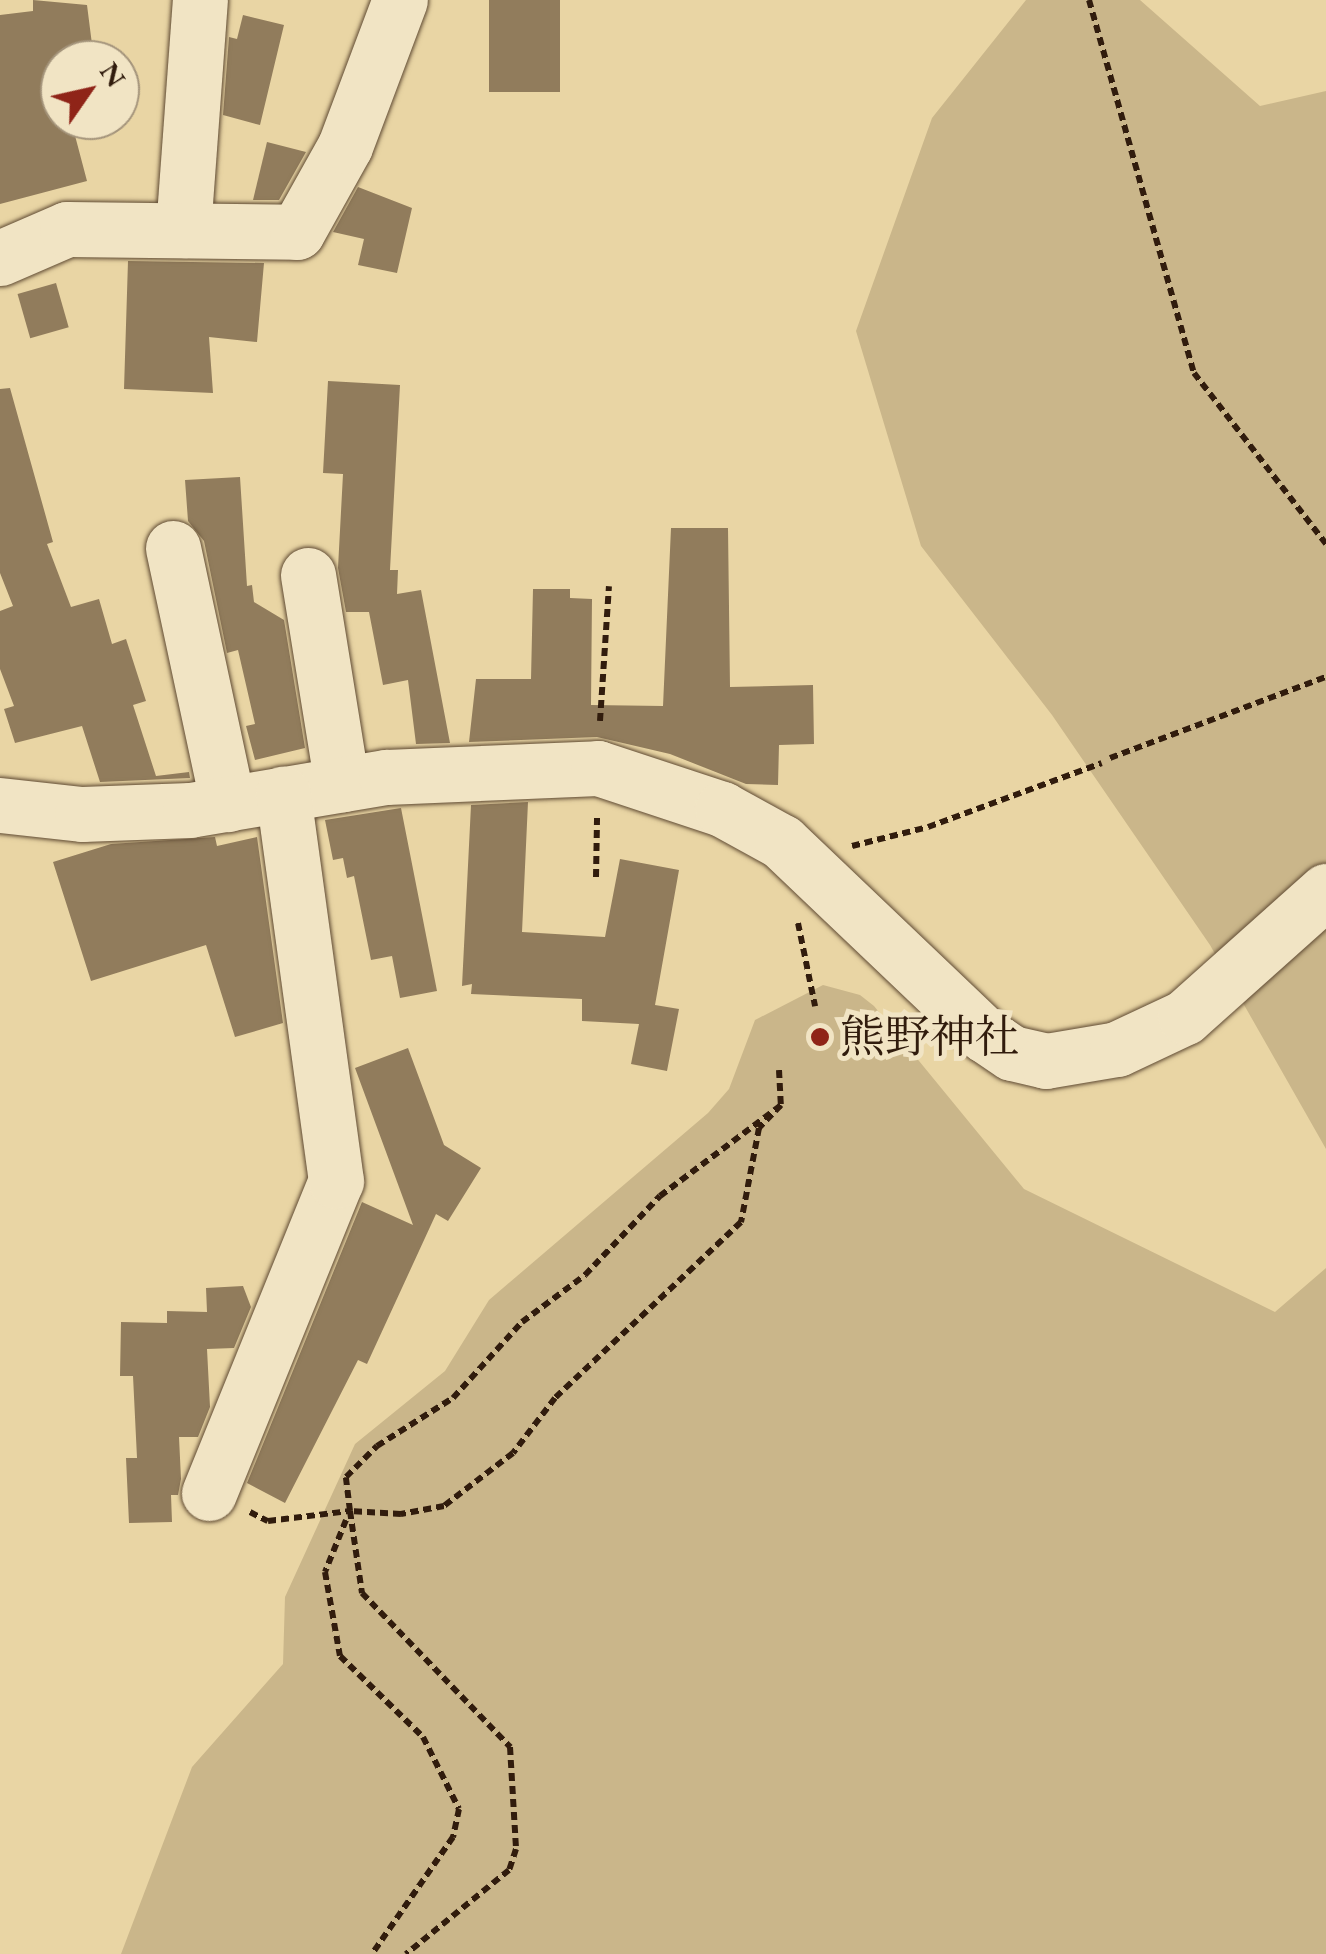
<!DOCTYPE html>
<meta charset="utf-8">
<style>
body{margin:0}
#map{position:relative;width:1326px;height:1954px;overflow:hidden;background:#e9d5a4;font-family:"EB Garamond","Noto Serif JP",serif}
div>[style]{position:absolute}
.green>*{inset:0;background:#cab68a}
.building>*{inset:0;background:#917c5c;transform-origin:0 0}
.path>*{height:6px;margin-top:-3px;transform-origin:0;background:repeating-linear-gradient(90deg,#311c0d 0 8px,transparent 0 13px)}
.roads{filter:drop-shadow(0 0 2px #5f4a33) drop-shadow(0 0 2px #5f4a33)}
.minor>*{height:55px;margin:-27.5px;padding:0 27.5px;transform-origin:27.5px;border-radius:27.5px;background:#f1e4c4}
.dots>*{width:28px;height:28px;translate:-50% -50%;box-sizing:border-box;border:5px solid #f1e4c4;border-radius:50%}
span{translate:-50% -50%;white-space:nowrap;text-align:center;line-height:1.15;-webkit-text-stroke:10px #f1e4c4;paint-order:stroke}
.poi-label{font-size:45px;color:#311c0d}
.left{translate:0 -50%;text-align:left}
.north{position:absolute;left:40px;top:40px;width:100px;height:100px;box-sizing:border-box;background:#f1e4c4;border:2px solid #a4947b;border-radius:50%;rotate:56deg;font-size:28px;font-weight:700;line-height:40px;text-align:center;color:#311c0d}
.north::after{content:'';display:block;margin:auto;width:35px;height:45px;background:#8f2418;clip-path:polygon(50% 0,100% 100%,50% 72%,0 100%)}
</style>
<div id="map">
<div class="green">
<div style="clip-path:polygon(1026px 0,1140px 0,1260px 106px,1326px 91px,1326px 1149px,1210px 945px,1052px 715px,921px 546px,856px 331px,932px 118px)"></div>
<div style="clip-path:polygon(823px 985px,860px 995px,874px 1006px,1024px 1189px,1275px 1312px,1326px 1268px,1326px 1954px,121px 1954px,192px 1767px,283px 1664px,285px 1597px,355px 1444px,445px 1371px,489px 1300px,708px 1113px,729px 1089px,755px 1020px)"></div>
</div>
<div class="building">
<div style="clip-path:polygon(33px 0,87px 5px,94px 60px,60px 60px,60px 120px,94px 120px,73px 128px,87px 181px,0 204px,0 15px,33px 11px)"></div>
<div style="left:489px;top:0;width:71px;height:92px"></div>
<div style="clip-path:polygon(243px 15px,284px 25px,260px 125px,223px 115px,229px 37px,237px 39px)"></div>
<div style="clip-path:polygon(267px 142px,306px 152px,279px 200px,253px 200px)"></div>
<div style="clip-path:polygon(358px 187px,412px 208px,397px 273px,358px 265px,364px 239px,333px 232px)"></div>
<div style="clip-path:polygon(128px 261px,264px 263px,257px 342px,209px 337px,213px 393px,124px 389px)"></div>
<div style="left:56px;top:283px;width:46px;height:40px;rotate:74deg"></div>
<div style="clip-path:polygon(328px 381px,400px 385px,390px 570px,398px 570px,397px 594px,421px 590px,450px 743px,416px 744px,408px 680px,383px 685px,369px 612px,346px 612px,338px 568px,343px 474px,323px 473px)"></div>
<div style="clip-path:polygon(10px 388px,53px 542px,47px 544px,71px 607px,99px 599px,112px 644px,126px 639px,146px 701px,133px 705px,156px 776px,189px 772px,190px 778px,100px 782px,82px 726px,15px 743px,4px 709px,14px 706px,0 669px,0 611px,13px 606px,0 573px,0 389px)"></div>
<div style="clip-path:polygon(240px 477px,247px 586px,252px 585px,254px 602px,284px 620px,305px 748px,255px 760px,246px 726px,255px 724px,238px 650px,227px 653px,204px 541px,188px 521px,185px 480px)"></div>
<div style="clip-path:polygon(671px 528px,728px 528px,730px 687px,813px 685px,814px 744px,779px 745px,778px 785px,746px 784px,670px 754px,597px 737px,469px 742px,476px 679px,531px 679px,533px 589px,570px 589px,570px 598px,592px 599px,591px 705px,663px 706px)"></div>
<div style="clip-path:polygon(528px 802px,522px 932px,605px 937px,620px 859px,679px 870px,655px 1005px,679px 1009px,667px 1071px,631px 1064px,639px 1024px,582px 1021px,582px 999px,471px 994px,472px 984px,462px 986px,471px 805px)"></div>
<div style="clip-path:polygon(401px 808px,437px 991px,400px 998px,392px 956px,371px 960px,354px 876px,347px 878px,343px 858px,333px 860px,325px 820px)"></div>
<div style="clip-path:polygon(215px 837px,217px 846px,257px 837px,283px 1023px,235px 1037px,206px 945px,91px 981px,53px 862px,111px 844px)"></div>
<div style="clip-path:polygon(408px 1048px,444px 1145px,481px 1168px,448px 1221px,436px 1214px,367px 1364px,358px 1360px,285px 1503px,247px 1483px,362px 1202px,413px 1225px,355px 1068px)"></div>
<div style="clip-path:polygon(243px 1286px,251px 1307px,234px 1348px,207px 1349px,210px 1407px,198px 1437px,179px 1437px,181px 1479px,178px 1495px,171px 1495px,172px 1522px,129px 1523px,126px 1458px,137px 1458px,133px 1376px,120px 1376px,121px 1322px,167px 1323px,167px 1311px,207px 1312px,206px 1288px)"></div>
</div>
<div class="path">
<div style="left:1089px;top:0;width:387px;rotate:74.3deg"></div>
<div style="left:1194px;top:373px;width:216px;rotate:52.3deg"></div>
<div style="left:600px;top:721px;width:135px;rotate:-86.2deg"></div>
<div style="left:1110px;top:758px;width:231px;rotate:-20.6deg"></div>
<div style="left:852px;top:846px;width:78px;rotate:-14deg"></div>
<div style="left:928px;top:827px;width:185px;rotate:-20.2deg"></div>
<div style="left:596px;top:877px;width:59px;rotate:-89deg"></div>
<div style="left:798px;top:923px;width:85px;rotate:78.4deg"></div>
<div style="left:779px;top:1070px;width:35px;rotate:87deg"></div>
<div style="left:781px;top:1105px;width:32px;rotate:134deg"></div>
<div style="left:759px;top:1128px;width:96px;rotate:100.8deg"></div>
<div style="left:741px;top:1222px;width:256px;rotate:136.6deg"></div>
<div style="left:555px;top:1398px;width:69px;rotate:127.4deg"></div>
<div style="left:513px;top:1453px;width:87px;rotate:142.5deg"></div>
<div style="left:444px;top:1506px;width:44px;rotate:169.5deg"></div>
<div style="left:401px;top:1514px;width:51px;rotate:-176.6deg"></div>
<div style="left:350px;top:1511px;width:34px;rotate:-97deg"></div>
<div style="left:346px;top:1477px;width:44px;rotate:-45deg"></div>
<div style="left:377px;top:1446px;width:90px;rotate:-32.3deg"></div>
<div style="left:453px;top:1398px;width:103px;rotate:-47.8deg"></div>
<div style="left:522px;top:1322px;width:79px;rotate:-36.7deg"></div>
<div style="left:585px;top:1275px;width:109px;rotate:-46.5deg"></div>
<div style="left:660px;top:1196px;width:151px;rotate:-36.9deg"></div>
<div style="left:250px;top:1512px;width:20px;rotate:27deg"></div>
<div style="left:268px;top:1521px;width:83px;rotate:-7deg"></div>
<div style="left:350px;top:1511px;width:83px;rotate:81.7deg"></div>
<div style="left:362px;top:1593px;width:214px;rotate:46.1deg"></div>
<div style="left:510px;top:1747px;width:102px;rotate:86.6deg"></div>
<div style="left:516px;top:1849px;width:22px;rotate:108deg"></div>
<div style="left:509px;top:1870px;width:133px;rotate:140.8deg"></div>
<div style="left:346px;top:1520px;width:56px;rotate:112deg"></div>
<div style="left:325px;top:1572px;width:85px;rotate:79.9deg"></div>
<div style="left:340px;top:1656px;width:116px;rotate:44.3deg"></div>
<div style="left:423px;top:1737px;width:80px;rotate:63.4deg"></div>
<div style="left:459px;top:1809px;width:29px;rotate:102deg"></div>
<div style="left:453px;top:1837px;width:142px;rotate:124.7deg"></div>
</div>
<div class="roads">
<div class="minor">
<div style="left:183px;top:230px;width:231px;rotate:-85.8deg"></div>
<div style="left:0;top:258px;width:73px;rotate:-23.4deg"></div>
<div style="left:67px;top:229px;width:230px;rotate:0.7deg"></div>
<div style="left:297px;top:232px;width:98px;rotate:-60.8deg"></div>
<div style="left:345px;top:146px;width:156px;rotate:-69.4deg"></div>
<div style="left:173px;top:548px;width:262px;rotate:77.9deg"></div>
<div style="left:308px;top:575px;width:212px;rotate:80.8deg"></div>
<div style="left:0;top:805px;width:82px;rotate:6.3deg"></div>
<div style="left:82px;top:814px;width:108px;rotate:-2.1deg"></div>
<div style="left:190px;top:810px;width:199px;rotate:-9.6deg"></div>
<div style="left:386px;top:777px;width:212px;rotate:-2.4deg"></div>
<div style="left:598px;top:768px;width:131px;rotate:18.3deg"></div>
<div style="left:722px;top:809px;width:68px;rotate:28.8deg"></div>
<div style="left:782px;top:842px;width:280px;rotate:43.6deg"></div>
<div style="left:985px;top:1035px;width:32px;rotate:34deg"></div>
<div style="left:1012px;top:1053px;width:35px;rotate:13deg"></div>
<div style="left:1046px;top:1061px;width:72px;rotate:-9.6deg"></div>
<div style="left:1117px;top:1049px;width:75px;rotate:-25.2deg"></div>
<div style="left:1185px;top:1017px;width:189px;rotate:-41.8deg"></div>
<div style="left:209px;top:1493px;width:337px;rotate:-67.9deg"></div>
<div style="left:336px;top:1181px;width:391px;rotate:-97.8deg"></div>
</div>
</div>
<div class="dots">
<div style="left:820px;top:1037px;background:#8f2418"></div>
</div>
<div class="poi-label">
<span class="left" style="left:840px;top:1037px">熊野神社</span>
</div>
<div class="north">N</div>
</div>
